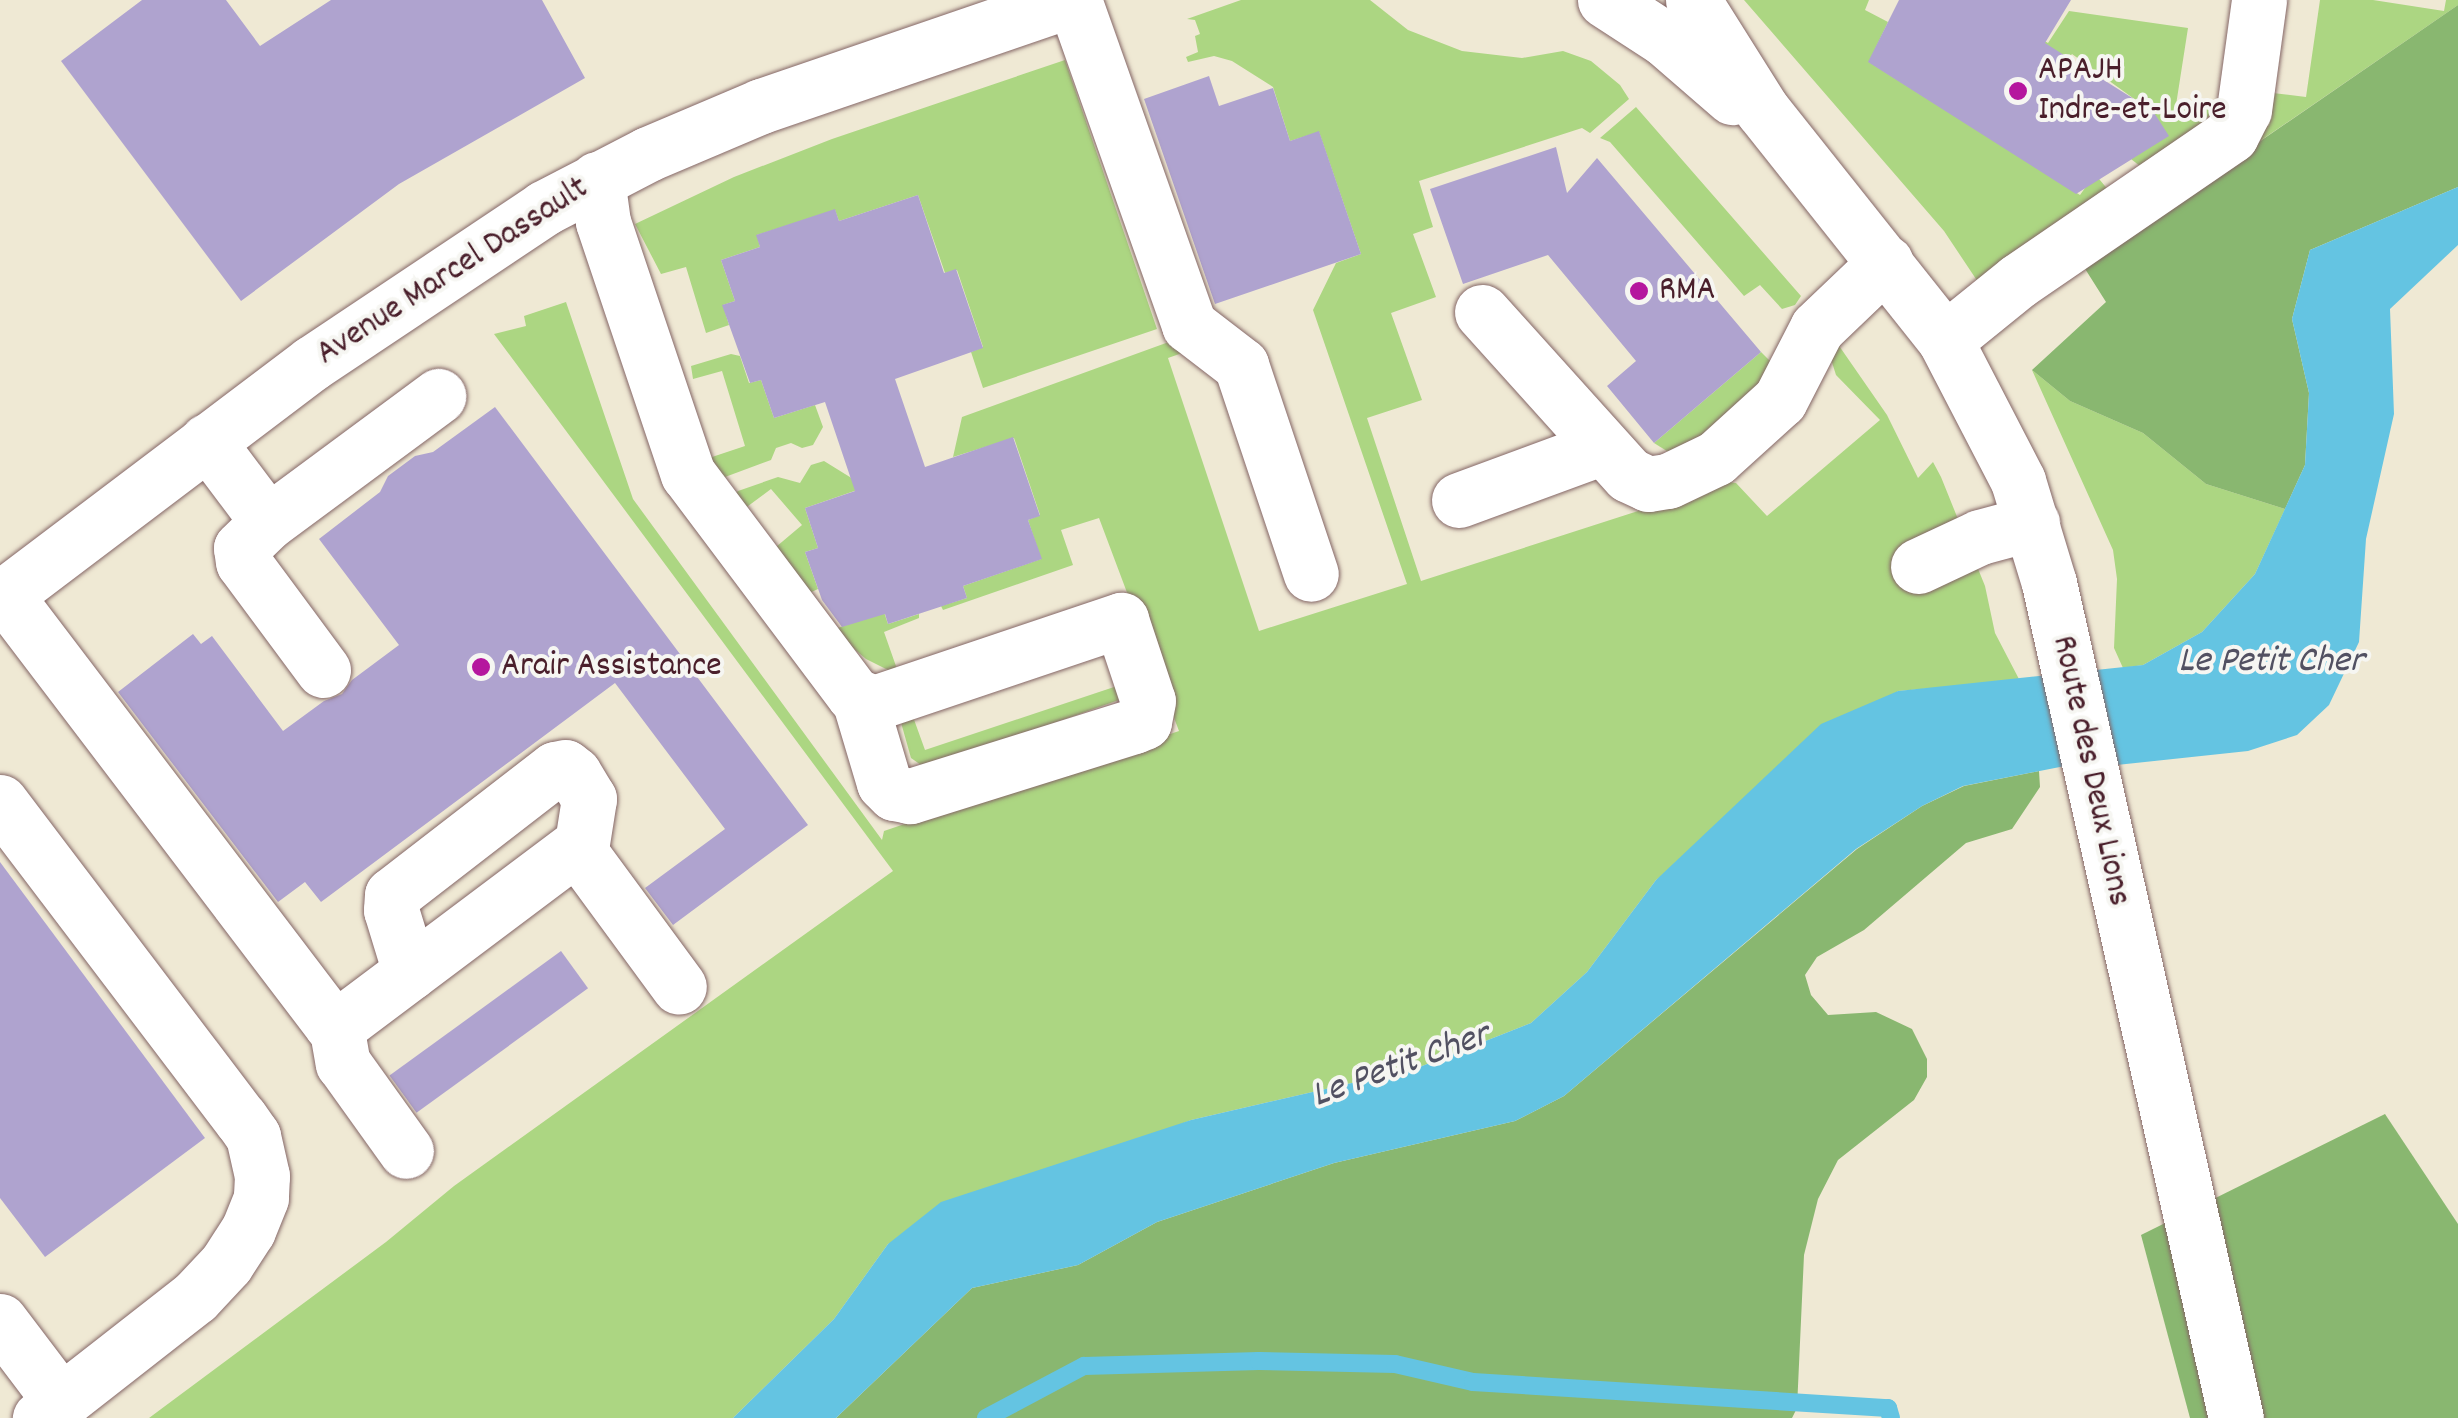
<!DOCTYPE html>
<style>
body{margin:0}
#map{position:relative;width:2458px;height:1418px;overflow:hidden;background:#efe9d4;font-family:Dekko,sans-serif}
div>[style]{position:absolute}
.green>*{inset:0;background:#acd682}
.forest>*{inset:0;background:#89b770}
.water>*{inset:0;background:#64c4e2}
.stream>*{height:18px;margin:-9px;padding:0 9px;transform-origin:9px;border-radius:9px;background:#64c4e2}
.building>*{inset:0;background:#afa3cf;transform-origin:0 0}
.roads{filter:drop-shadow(0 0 2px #846666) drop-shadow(0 0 2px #846666)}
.minor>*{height:55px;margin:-27.5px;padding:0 27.5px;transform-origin:27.5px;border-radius:27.5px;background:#fff}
.dots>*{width:28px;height:28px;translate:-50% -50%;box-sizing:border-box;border:5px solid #f6f6f2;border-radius:50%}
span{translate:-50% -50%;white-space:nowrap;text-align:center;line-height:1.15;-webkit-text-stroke:8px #f6f6f2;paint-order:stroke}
.poi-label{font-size:35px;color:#4a1f2b}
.left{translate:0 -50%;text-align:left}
.street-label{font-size:35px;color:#4a1f2b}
.water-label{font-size:38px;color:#525162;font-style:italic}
</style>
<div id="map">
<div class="green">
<div style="clip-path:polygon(1241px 0,1370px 0,1408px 30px,1462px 51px,1522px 58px,1563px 51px,1591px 61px,1620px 85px,1629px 99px,1590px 133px,1582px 128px,1419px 181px,1433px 227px,1413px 234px,1436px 297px,1391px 313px,1422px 400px,1367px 418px,1421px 581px,1728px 482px,1736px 483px,1767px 516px,1880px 420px,1836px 375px,1829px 353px,1835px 340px,1887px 415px,1918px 478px,1933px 462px,1941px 477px,1985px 586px,1995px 633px,2020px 681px,1898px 691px,1656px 880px,1587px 972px,1531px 1023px,1417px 1068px,1191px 1120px,888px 1244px,834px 1319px,733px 1418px,149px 1418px,386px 1242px,454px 1186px,893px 871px,494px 334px,526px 326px,524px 316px,566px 302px,633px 499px,882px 840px,884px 831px,1179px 731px,1099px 518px,1061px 530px,1073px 565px,943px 610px,941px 606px,967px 598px,963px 586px,1041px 559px,1028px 520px,1040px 515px,1014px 438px,953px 457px,962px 417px,1188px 335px,1205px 345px,1168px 358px,1259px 631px,1407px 584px,1313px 310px,1336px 263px,1361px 254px,1319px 132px,1290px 141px,1273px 87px,1232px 61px,1214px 56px,1188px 62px,1186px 57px,1198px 52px,1195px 36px,1200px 34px,1195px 20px,1187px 19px)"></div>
<div style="clip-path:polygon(1744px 0,1869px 0,1865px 10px,1888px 22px,1869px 62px,2080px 195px,2095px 174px,2109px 191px,1978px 282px,1944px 231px)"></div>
<div style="clip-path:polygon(2320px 0,2373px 0,2444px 11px,2446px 0,2458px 0,2458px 5px,2164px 207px,2264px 92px,2306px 97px)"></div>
<div style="clip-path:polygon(2069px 11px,2188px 28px,2176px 105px,2219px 108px,2145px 170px,2131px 159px,2155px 114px,2072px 54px,2055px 75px,2030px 32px,2048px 43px)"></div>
<div style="clip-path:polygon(1065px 60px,1157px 329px,983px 388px,971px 352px,983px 347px,957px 270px,945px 273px,918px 195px,839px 221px,835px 210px,757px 235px,760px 247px,721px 260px,735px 301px,723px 305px,729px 325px,706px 333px,686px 267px,661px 274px,635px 224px,734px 177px,832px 139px)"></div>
<div style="clip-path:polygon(1636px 107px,1801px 296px,1795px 305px,1782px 309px,1760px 285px,1744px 296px,1610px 142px,1600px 138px)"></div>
<div style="clip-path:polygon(1761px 352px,1770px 361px,1770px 377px,1704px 441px,1670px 453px,1654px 443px)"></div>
<div style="clip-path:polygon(731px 354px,740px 356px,749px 383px,761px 380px,774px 418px,815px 405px,823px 427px,813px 445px,802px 448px,791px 443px,776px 448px,771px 460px,717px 480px,706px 459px,745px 446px,722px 371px,693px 379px,691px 366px)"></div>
<div style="clip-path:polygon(2032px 370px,2070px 401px,2143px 433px,2206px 484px,2285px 509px,2255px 574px,2202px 632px,2143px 665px,2123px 668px,2114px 648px,2117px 579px,2113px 550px)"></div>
<div style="clip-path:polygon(824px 461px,866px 487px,805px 508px,818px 548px,805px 552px,818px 589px,803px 596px,770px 552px,802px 525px,771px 489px,740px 512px,729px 499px,738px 491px,778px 477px,800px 483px,811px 465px)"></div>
<div style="clip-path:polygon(884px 612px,888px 624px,919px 614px,919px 618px,884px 632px,897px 669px,888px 670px,866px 659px,832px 630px)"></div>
<div style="clip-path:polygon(1129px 682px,1133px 695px,933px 766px,921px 765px,911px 758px,900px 719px,912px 714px,925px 750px)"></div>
</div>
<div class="forest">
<div style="clip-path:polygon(2458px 5px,2458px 187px,2310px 250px,2292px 319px,2309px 393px,2305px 465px,2285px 509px,2206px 484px,2143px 433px,2070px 401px,2032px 370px,2106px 302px,2082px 264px)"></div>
<div style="clip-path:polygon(2039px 771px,2040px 787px,2012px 829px,1966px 843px,1864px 930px,1817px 957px,1805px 975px,1811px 995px,1828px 1015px,1876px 1012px,1912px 1029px,1927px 1059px,1927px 1077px,1914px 1100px,1838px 1160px,1818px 1199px,1804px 1255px,1797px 1408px,1792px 1418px,836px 1418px,972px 1288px,1078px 1265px,1157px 1222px,1334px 1163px,1515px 1121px,1564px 1096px,1857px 849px,1922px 806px,1964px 786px)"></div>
<div style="clip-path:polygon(2385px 1114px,2458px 1224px,2458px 1418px,2190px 1418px,2141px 1235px)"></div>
</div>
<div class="water">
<div style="clip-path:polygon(2458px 187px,2458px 245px,2390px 309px,2394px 414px,2366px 539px,2359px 642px,2329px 705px,2297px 735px,2248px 751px,2098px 767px,2070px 765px,1963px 786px,1922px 806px,1856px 849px,1564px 1096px,1515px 1121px,1334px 1163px,1157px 1222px,1078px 1265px,972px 1288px,836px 1418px,733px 1418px,834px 1319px,888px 1244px,941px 1202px,1191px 1120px,1417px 1068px,1531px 1023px,1587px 972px,1656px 880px,1821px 724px,1898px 691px,2143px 665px,2202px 632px,2255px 574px,2305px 465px,2309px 393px,2292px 319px,2310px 250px)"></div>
</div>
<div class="stream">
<div style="left:986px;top:1418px;width:111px;rotate:-28deg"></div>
<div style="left:1084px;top:1366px;width:175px;rotate:-1.6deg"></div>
<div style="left:1259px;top:1361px;width:136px;rotate:1.3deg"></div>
<div style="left:1395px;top:1364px;width:80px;rotate:13deg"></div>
<div style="left:1473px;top:1382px;width:416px;rotate:3.6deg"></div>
<div style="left:1888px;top:1408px;width:10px;rotate:73deg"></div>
</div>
<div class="building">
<div style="clip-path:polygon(142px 0,226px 0,260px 46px,331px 0,542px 0,585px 78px,399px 184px,241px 301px,61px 61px)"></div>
<div style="clip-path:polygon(1899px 0,2071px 0,2045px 43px,2153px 111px,2169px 136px,2076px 194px,1868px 62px)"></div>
<div style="clip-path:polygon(1209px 76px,1219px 106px,1273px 88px,1290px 141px,1319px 131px,1361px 254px,1215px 304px,1144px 99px)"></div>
<div style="clip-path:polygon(1556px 147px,1567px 193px,1597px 158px,1761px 352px,1654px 443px,1607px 386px,1636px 361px,1548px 255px,1463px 284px,1430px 189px)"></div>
<div style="clip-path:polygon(918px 195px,944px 273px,956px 269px,983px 348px,895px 379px,925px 467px,1013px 437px,1040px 516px,1028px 520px,1042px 559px,963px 586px,967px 598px,888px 624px,885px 614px,842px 627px,822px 600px,805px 552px,818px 548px,805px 508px,855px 491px,825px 402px,774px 418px,761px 380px,750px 383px,722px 305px,735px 301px,721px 260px,760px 247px,756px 235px,835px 209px,839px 221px)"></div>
<div style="clip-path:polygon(495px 407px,808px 825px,673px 925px,645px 888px,725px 829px,615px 683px,321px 902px,305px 882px,278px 902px,118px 692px,193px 634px,201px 644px,212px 636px,283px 731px,324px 701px,342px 694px,352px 680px,399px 645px,319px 539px,380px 492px,388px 476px,415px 456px,433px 452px)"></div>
<div style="clip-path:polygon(0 862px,205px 1138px,45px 1257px,0 1198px)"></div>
<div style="left:561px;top:951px;width:46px;height:212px;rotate:54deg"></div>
</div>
<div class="roads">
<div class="minor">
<div style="left:1074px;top:0;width:345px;rotate:70.5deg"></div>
<div style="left:1189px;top:325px;width:66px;rotate:37.6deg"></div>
<div style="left:1241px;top:365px;width:220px;rotate:71.5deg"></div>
<div style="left:1605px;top:0;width:72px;rotate:33deg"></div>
<div style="left:1665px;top:39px;width:89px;rotate:40.9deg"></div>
<div style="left:1693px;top:0;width:131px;rotate:57.8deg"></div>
<div style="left:1763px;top:111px;width:293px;rotate:51.5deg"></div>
<div style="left:1945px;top:340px;width:159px;rotate:62.6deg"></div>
<div style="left:2018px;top:481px;width:107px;rotate:73.1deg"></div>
<div style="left:2049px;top:583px;width:856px;rotate:77.38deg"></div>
<div style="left:597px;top:179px;width:43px;rotate:82.1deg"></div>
<div style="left:603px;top:222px;width:266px;rotate:71.4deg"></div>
<div style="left:688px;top:474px;width:276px;rotate:53.1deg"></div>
<div style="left:854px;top:695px;width:22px;rotate:22deg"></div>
<div style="left:874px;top:703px;width:261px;rotate:-18.6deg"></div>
<div style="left:1121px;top:620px;width:85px;rotate:71.6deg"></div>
<div style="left:1148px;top:701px;width:21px;rotate:101deg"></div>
<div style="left:1144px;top:722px;width:11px;rotate:158deg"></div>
<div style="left:1134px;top:726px;width:235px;rotate:162.6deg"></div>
<div style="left:910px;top:796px;width:16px;rotate:-169deg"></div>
<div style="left:894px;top:793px;width:14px;rotate:-135deg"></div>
<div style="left:884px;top:783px;width:88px;rotate:-106.6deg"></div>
<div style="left:1482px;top:312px;width:219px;rotate:48deg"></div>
<div style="left:1629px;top:475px;width:21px;rotate:25deg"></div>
<div style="left:1648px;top:484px;width:20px;rotate:-9deg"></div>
<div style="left:1668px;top:481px;width:53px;rotate:-25.6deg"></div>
<div style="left:1716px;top:458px;width:86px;rotate:-42.2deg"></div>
<div style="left:1780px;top:400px;width:81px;rotate:-62.8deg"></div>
<div style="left:1817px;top:328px;width:95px;rotate:-43.7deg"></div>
<div style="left:1945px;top:340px;width:94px;rotate:-38.9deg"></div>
<div style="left:2018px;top:281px;width:258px;rotate:-34.4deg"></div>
<div style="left:2231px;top:135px;width:28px;rotate:-63deg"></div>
<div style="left:2244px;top:110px;width:111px;rotate:-82.2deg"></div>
<div style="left:207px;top:441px;width:101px;rotate:53deg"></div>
<div style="left:1459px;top:500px;width:153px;rotate:-20.2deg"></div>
<div style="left:1918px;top:566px;width:68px;rotate:-25.1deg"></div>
<div style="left:1980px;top:537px;width:54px;rotate:-15.1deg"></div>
<div style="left:5px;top:595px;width:539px;rotate:52.77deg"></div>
<div style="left:331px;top:1024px;width:10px"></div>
<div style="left:341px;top:1024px;width:301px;rotate:-36.9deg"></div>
<div style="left:582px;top:843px;width:45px;rotate:-81deg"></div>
<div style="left:589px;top:799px;width:29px;rotate:-121deg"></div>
<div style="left:574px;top:774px;width:11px;rotate:-142deg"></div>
<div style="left:565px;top:767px;width:10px;rotate:169deg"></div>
<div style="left:555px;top:769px;width:206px;rotate:142.3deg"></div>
<div style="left:392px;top:895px;width:15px;rotate:94deg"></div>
<div style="left:391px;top:910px;width:65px;rotate:73deg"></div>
<div style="left:0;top:599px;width:391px;rotate:-37.1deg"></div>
<div style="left:312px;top:363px;width:279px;rotate:-33.7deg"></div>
<div style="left:544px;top:208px;width:117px;rotate:-27.4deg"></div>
<div style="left:648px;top:154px;width:123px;rotate:-23deg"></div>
<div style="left:761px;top:106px;width:328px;rotate:-18.9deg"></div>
<div style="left:323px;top:670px;width:134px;rotate:-126.5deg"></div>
<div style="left:243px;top:562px;width:14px;rotate:-98deg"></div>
<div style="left:241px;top:548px;width:37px;rotate:-44deg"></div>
<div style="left:268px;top:522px;width:212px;rotate:-36.5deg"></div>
<div style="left:0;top:802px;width:398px;rotate:52.8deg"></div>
<div style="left:241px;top:1119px;width:21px;rotate:55deg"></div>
<div style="left:253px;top:1136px;width:41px;rotate:77.3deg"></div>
<div style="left:262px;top:1176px;width:22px;rotate:93deg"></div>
<div style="left:261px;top:1198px;width:35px;rotate:112deg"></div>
<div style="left:248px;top:1230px;width:40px;rotate:122.9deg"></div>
<div style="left:226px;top:1264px;width:45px;rotate:133.2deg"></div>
<div style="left:195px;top:1297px;width:197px;rotate:142deg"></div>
<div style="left:577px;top:848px;width:172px;rotate:53.7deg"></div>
<div style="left:336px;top:1025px;width:39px;rotate:80deg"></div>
<div style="left:343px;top:1063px;width:108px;rotate:54.4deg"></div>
<div style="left:0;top:1321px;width:103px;rotate:52.9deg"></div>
</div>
</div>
<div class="dots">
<div style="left:2018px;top:91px;background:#b5179e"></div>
<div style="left:1639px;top:291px;background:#b5179e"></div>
<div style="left:481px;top:667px;background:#b5179e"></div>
</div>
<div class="poi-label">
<span class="left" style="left:2038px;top:91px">APAJH<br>Indre-et-Loire</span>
<span class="left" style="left:1659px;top:291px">RMA</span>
<span class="left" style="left:501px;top:667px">Arair Assistance</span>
</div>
<div class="street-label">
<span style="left:453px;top:272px;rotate:-33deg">Avenue Marcel Dassault</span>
<span style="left:2090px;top:771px;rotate:78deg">Route des Deux Lions</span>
</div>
<div class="water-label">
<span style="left:2271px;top:663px">Le Petit Cher</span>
<span style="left:1401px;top:1067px;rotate:-20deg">Le Petit Cher</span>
</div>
</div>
